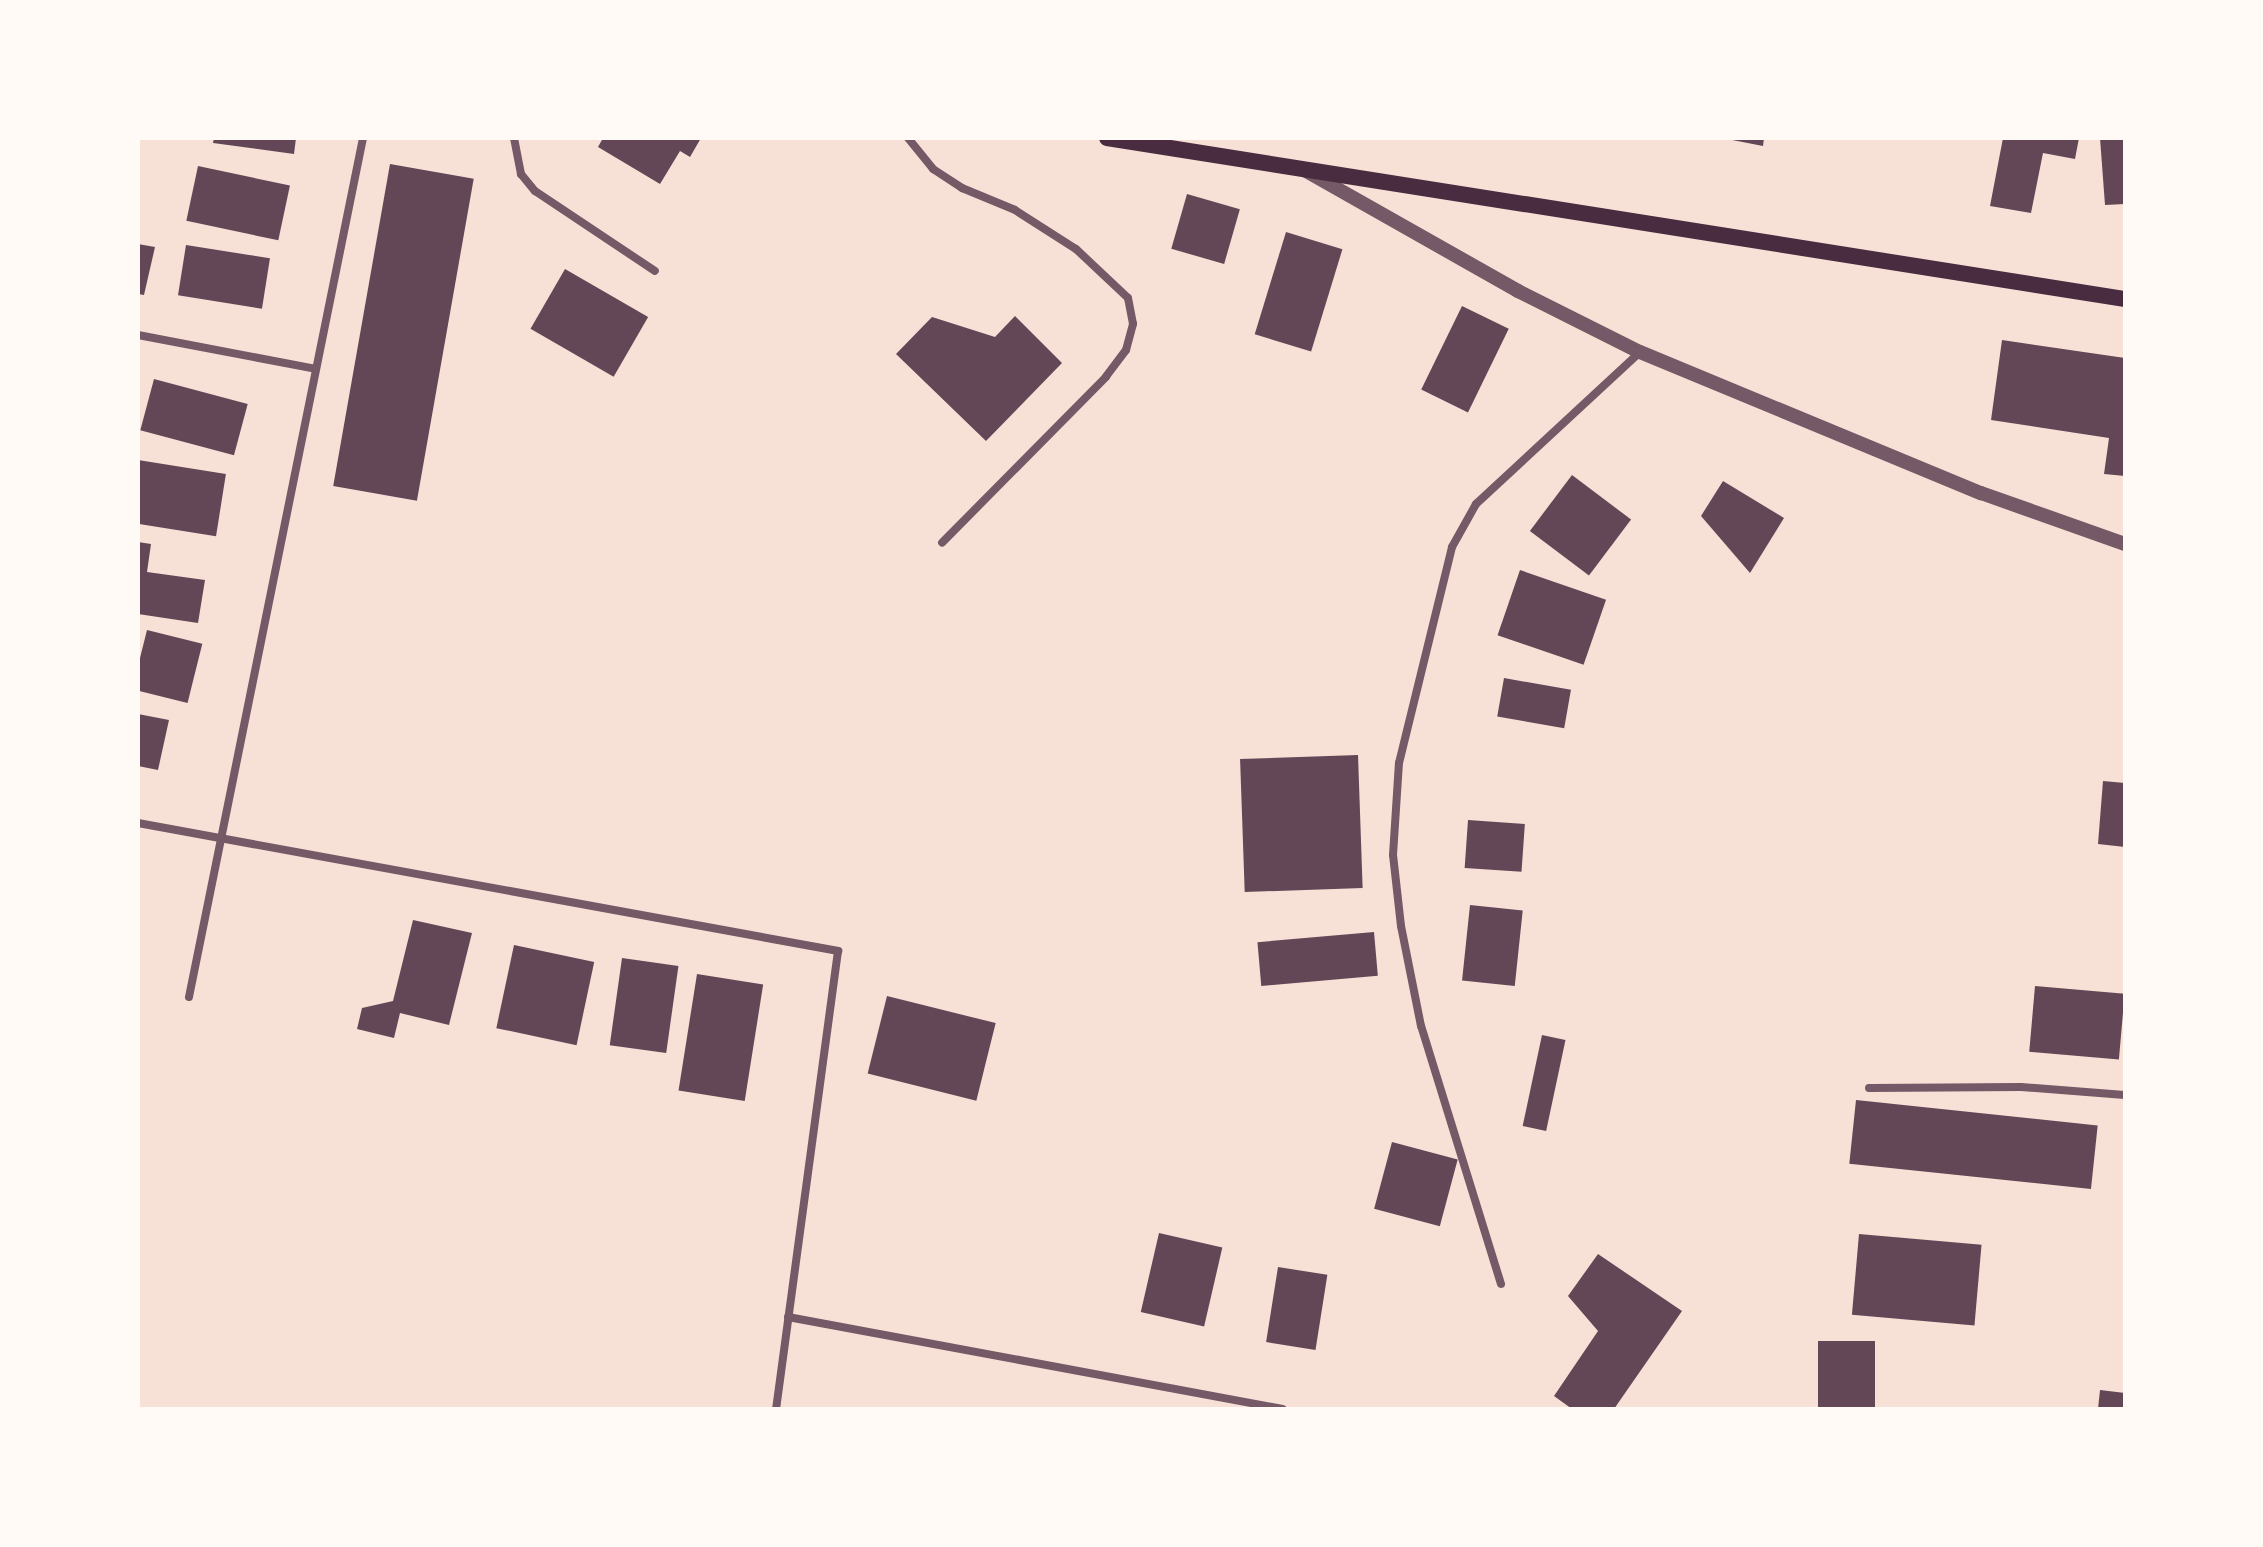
<!DOCTYPE html>
<style>
body{margin:0}
#map{position:relative;width:2263px;height:1547px;overflow:hidden;background:#f7e1d7;font-family:Barlow,sans-serif}
div>[style]{position:absolute}
.building>*{inset:0;background:#644757;transform-origin:0 0}
.minor>*{height:8px;margin:-4px;padding:0 4px;transform-origin:4px;border-radius:4px;background:#755966}
.tertiary>*{height:14px;margin:-7px;padding:0 7px;transform-origin:7px;border-radius:7px;background:#755966}
.secondary>*{height:16px;margin:-8px;padding:0 8px;transform-origin:8px;border-radius:8px;background:#4a2c40}
span{translate:-50% -50%;white-space:nowrap;text-align:center;line-height:1.15;-webkit-text-stroke:6px #fffaf5;paint-order:stroke}
.frame{position:absolute;inset:0;border:140px solid #fffaf5;pointer-events:none}
</style>
<div id="map">
<div class="building">
<div style="clip-path:polygon(214px 138px,296px 138px,294px 154px,213px 143px)"></div>
<div style="clip-path:polygon(603px 138px,701px 138px,690px 157px,680px 151px,660px 184px,598px 147px)"></div>
<div style="clip-path:polygon(1722px 138px,1764px 138px,1763px 146px)"></div>
<div style="clip-path:polygon(2003px 138px,2079px 138px,2075px 159px,2043px 153px,2031px 213px,1990px 206px)"></div>
<div style="clip-path:polygon(2100px 138px,2125px 138px,2125px 204px,2105px 205px)"></div>
<div style="left:390px;top:164px;width:85px;height:327px;rotate:10deg"></div>
<div style="left:198px;top:166px;width:94px;height:56px;rotate:12deg"></div>
<div style="left:1187px;top:194px;width:55px;height:57px;rotate:16deg"></div>
<div style="left:1286px;top:232px;width:59px;height:107px;rotate:17deg"></div>
<div style="clip-path:polygon(138px 244px,155px 247px,144px 295px,138px 294px)"></div>
<div style="left:186px;top:245px;width:85px;height:51px;rotate:9deg"></div>
<div style="left:565px;top:269px;width:96px;height:69px;rotate:30deg"></div>
<div style="left:1462px;top:306px;width:52px;height:93px;rotate:26deg"></div>
<div style="clip-path:polygon(1015px 316px,1062px 363px,986px 441px,896px 354px,932px 317px,995px 337px)"></div>
<div style="clip-path:polygon(2002px 340px,2125px 358px,2125px 476px,2104px 474px,2109px 438px,1991px 420px)"></div>
<div style="left:154px;top:379px;width:97px;height:53px;rotate:15deg"></div>
<div style="left:138px;top:460px;width:89px;height:63px;rotate:9deg"></div>
<div style="left:1572px;top:475px;width:74px;height:70px;rotate:37deg"></div>
<div style="clip-path:polygon(1723px 481px,1784px 518px,1750px 573px,1701px 516px)"></div>
<div style="clip-path:polygon(138px 542px,151px 544px,147px 572px,205px 580px,198px 623px,138px 614px)"></div>
<div style="left:1520px;top:570px;width:91px;height:69px;rotate:19deg"></div>
<div style="left:147px;top:630px;width:57px;height:61px;rotate:14deg"></div>
<div style="left:1504px;top:678px;width:68px;height:39px;rotate:10deg"></div>
<div style="clip-path:polygon(138px 714px,169px 720px,158px 770px,138px 766px)"></div>
<div style="left:1358px;top:755px;width:133px;height:118px;rotate:88deg"></div>
<div style="clip-path:polygon(2103px 781px,2125px 783px,2125px 847px,2098px 844px)"></div>
<div style="left:1468px;top:820px;width:57px;height:48px;rotate:4deg"></div>
<div style="left:1470px;top:905px;width:53px;height:76px;rotate:6deg"></div>
<div style="clip-path:polygon(413px 920px,472px 933px,449px 1025px,400px 1013px,394px 1038px,357px 1029px,362px 1008px,393px 1001px)"></div>
<div style="left:1374px;top:932px;width:44px;height:117px;rotate:85deg"></div>
<div style="left:514px;top:945px;width:82px;height:85px;rotate:12deg"></div>
<div style="left:622px;top:958px;width:57px;height:88px;rotate:8deg"></div>
<div style="left:697px;top:974px;width:67px;height:118px;rotate:9deg"></div>
<div style="left:2035px;top:986px;width:90px;height:66px;rotate:5deg"></div>
<div style="left:887px;top:996px;width:112px;height:80px;rotate:14deg"></div>
<div style="left:1542px;top:1035px;width:24px;height:93px;rotate:12deg"></div>
<div style="left:1856px;top:1100px;width:243px;height:64px;rotate:6deg"></div>
<div style="left:1392px;top:1142px;width:68px;height:69px;rotate:15deg"></div>
<div style="left:1159px;top:1233px;width:65px;height:81px;rotate:13deg"></div>
<div style="left:1859px;top:1234px;width:123px;height:81px;rotate:5deg"></div>
<div style="clip-path:polygon(1598px 1254px,1682px 1311px,1614px 1409px,1572px 1409px,1554px 1396px,1598px 1331px,1568px 1296px)"></div>
<div style="left:1278px;top:1267px;width:50px;height:76px;rotate:9deg"></div>
<div style="left:1818px;top:1341px;width:57px;height:68px"></div>
<div style="clip-path:polygon(2100px 1390px,2125px 1393px,2125px 1409px,2098px 1409px)"></div>
</div>
<div class="minor">
<div style="left:514px;top:138px;width:37px;rotate:79deg"></div>
<div style="left:521px;top:174px;width:22px;rotate:51deg"></div>
<div style="left:535px;top:191px;width:144px;rotate:33.7deg"></div>
<div style="left:908px;top:138px;width:40px;rotate:51deg"></div>
<div style="left:933px;top:169px;width:35px;rotate:33deg"></div>
<div style="left:962px;top:188px;width:57px;rotate:22.5deg"></div>
<div style="left:1015px;top:210px;width:72px;rotate:32.6deg"></div>
<div style="left:1076px;top:249px;width:71px;rotate:43.3deg"></div>
<div style="left:1128px;top:298px;width:26px;rotate:79deg"></div>
<div style="left:1133px;top:324px;width:27px;rotate:105deg"></div>
<div style="left:1126px;top:350px;width:34px;rotate:127deg"></div>
<div style="left:1106px;top:377px;width:233px;rotate:134.7deg"></div>
<div style="left:138px;top:335px;width:181px;rotate:10.8deg"></div>
<div style="left:138px;top:823px;width:712px;rotate:10.36deg"></div>
<div style="left:838px;top:951px;width:462px;rotate:97.7deg"></div>
<div style="left:189px;top:997px;width:876px;rotate:-78.55deg"></div>
<div style="left:1869px;top:1088px;width:152px;rotate:-0.4deg"></div>
<div style="left:2021px;top:1087px;width:104px;rotate:4.4deg"></div>
<div style="left:1501px;top:1284px;width:270px;rotate:-107.2deg"></div>
<div style="left:1421px;top:1026px;width:102px;rotate:-101.3deg"></div>
<div style="left:1401px;top:926px;width:71px;rotate:-96.4deg"></div>
<div style="left:1393px;top:855px;width:92px;rotate:-86.3deg"></div>
<div style="left:1399px;top:763px;width:222px;rotate:-76.2deg"></div>
<div style="left:1452px;top:547px;width:49px;rotate:-60.8deg"></div>
<div style="left:1476px;top:504px;width:224px;rotate:-42.8deg"></div>
<div style="left:788px;top:1317px;width:503px;rotate:10.53deg"></div>
</div>
<div class="tertiary">
<div style="left:1306px;top:171px;width:244px;rotate:29.5deg"></div>
<div style="left:1518px;top:291px;width:136px;rotate:26.6deg"></div>
<div style="left:1640px;top:352px;width:369px;rotate:22.5deg"></div>
<div style="left:1981px;top:493px;width:153px;rotate:19.5deg"></div>
</div>
<div class="secondary">
<div style="left:1107px;top:138px;width:1031px;rotate:8.99deg"></div>
</div>
<div class="frame"></div>
</div>
